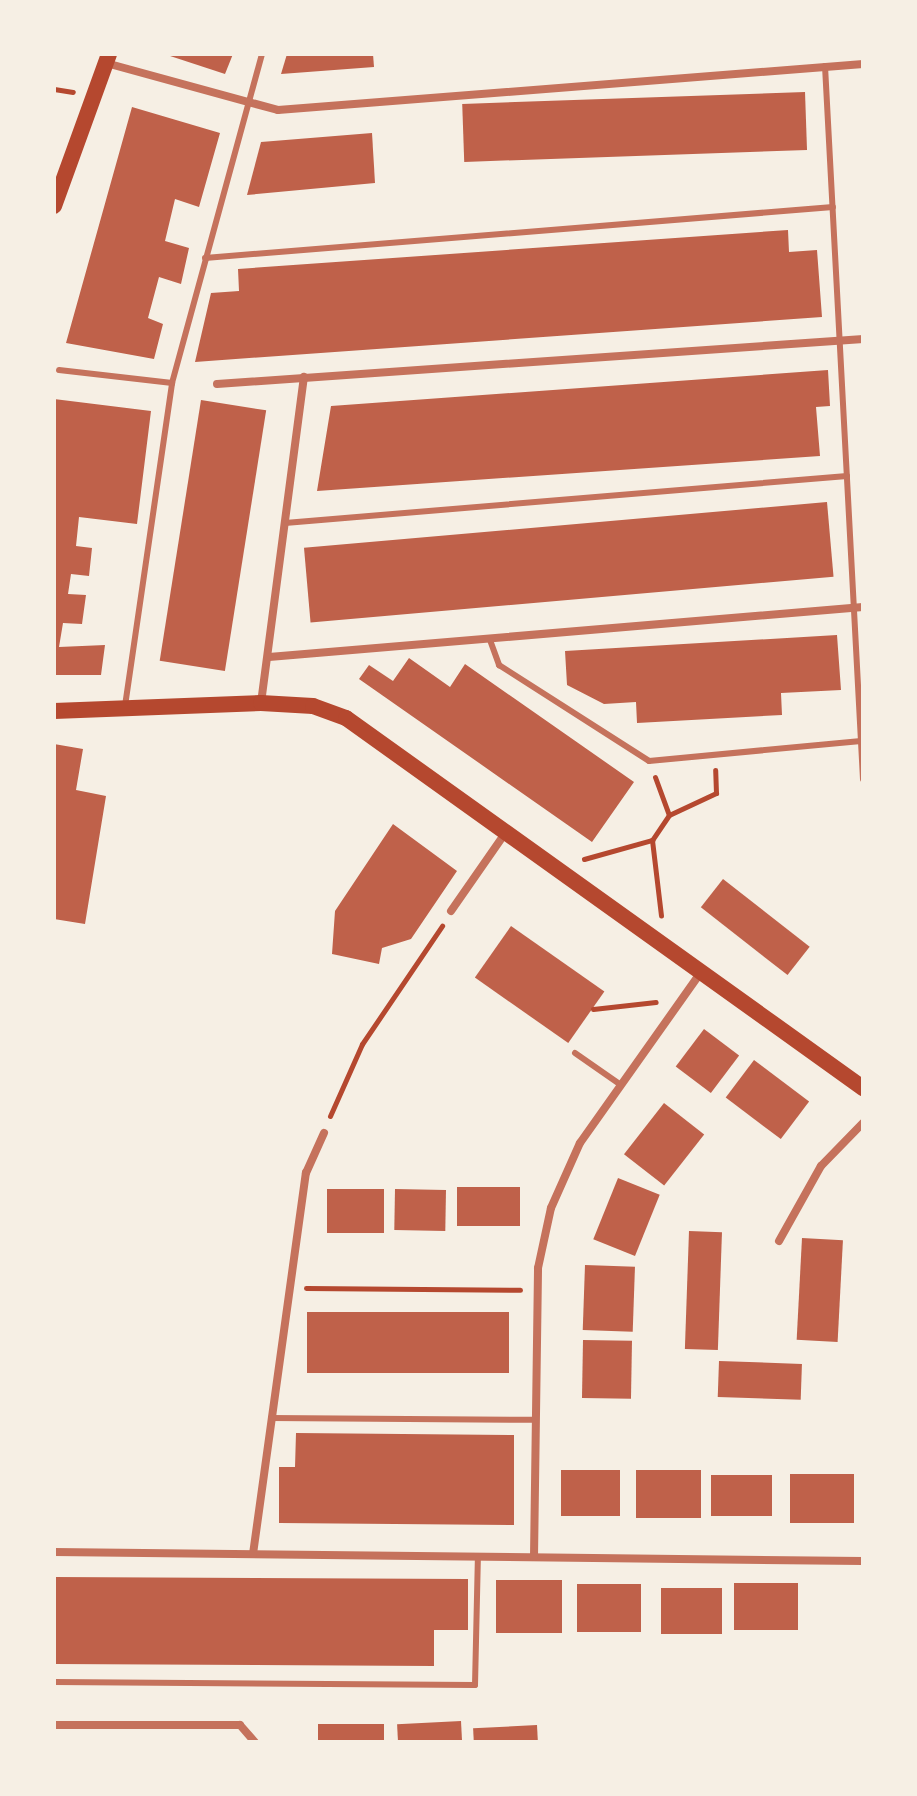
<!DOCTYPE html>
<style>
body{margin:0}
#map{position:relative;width:917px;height:1796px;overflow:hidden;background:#f6efe4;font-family:Overpass,sans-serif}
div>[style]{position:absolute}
.building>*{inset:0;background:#bf614a;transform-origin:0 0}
.path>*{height:5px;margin:-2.5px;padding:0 2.5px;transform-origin:2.5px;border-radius:2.5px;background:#b5482f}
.service>*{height:6px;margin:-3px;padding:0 3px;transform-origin:3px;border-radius:3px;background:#c5725c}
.minor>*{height:8px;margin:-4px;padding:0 4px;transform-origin:4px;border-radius:4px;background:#c5725c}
.secondary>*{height:16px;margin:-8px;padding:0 8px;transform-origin:8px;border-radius:8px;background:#b5482f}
span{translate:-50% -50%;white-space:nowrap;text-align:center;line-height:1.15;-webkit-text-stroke:7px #f6efe4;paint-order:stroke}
.frame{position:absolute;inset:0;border:56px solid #f6efe4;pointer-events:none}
</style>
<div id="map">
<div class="building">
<div style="clip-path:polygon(164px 54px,233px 54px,225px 74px)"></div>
<div style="clip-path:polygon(287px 54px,373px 54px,374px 67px,281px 74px)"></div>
<div style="left:805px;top:92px;width:58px;height:343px;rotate:88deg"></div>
<div style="clip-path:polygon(132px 107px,220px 133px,199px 207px,175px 199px,165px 241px,189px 248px,181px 284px,159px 277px,148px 318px,163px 324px,154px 359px,66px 343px)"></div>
<div style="clip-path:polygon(372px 133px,375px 183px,247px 195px,261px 142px)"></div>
<div style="clip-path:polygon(788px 230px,789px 252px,817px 250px,822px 317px,195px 362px,211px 293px,239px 291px,238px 269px)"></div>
<div style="clip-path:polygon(828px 370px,830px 406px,816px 407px,820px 456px,317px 491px,331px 406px)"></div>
<div style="clip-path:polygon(54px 399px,151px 411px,137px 524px,79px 517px,76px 546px,92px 548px,89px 576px,71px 574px,68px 594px,86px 595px,82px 624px,63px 623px,59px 647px,105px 645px,101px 675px,54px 675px)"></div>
<div style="left:201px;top:400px;width:66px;height:264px;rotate:9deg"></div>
<div style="left:827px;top:502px;width:75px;height:525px;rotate:85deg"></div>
<div style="clip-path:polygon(837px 635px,841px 690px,781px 693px,782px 715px,637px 723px,636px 702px,604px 704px,567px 685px,565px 651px)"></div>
<div style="clip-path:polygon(409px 658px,450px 687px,465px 664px,634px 782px,592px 842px,359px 679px,369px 665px,393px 681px)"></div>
<div style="clip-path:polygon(54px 744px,83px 749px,76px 790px,106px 796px,85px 924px,54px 919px)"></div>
<div style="clip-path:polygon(393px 824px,457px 871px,411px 939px,382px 948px,379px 964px,332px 954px,335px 911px)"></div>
<div style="left:723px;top:879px;width:110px;height:36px;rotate:38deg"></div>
<div style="left:511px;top:926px;width:114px;height:63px;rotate:35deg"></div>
<div style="left:704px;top:1029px;width:44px;height:47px;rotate:37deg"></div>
<div style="left:754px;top:1060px;width:69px;height:47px;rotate:37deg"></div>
<div style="left:664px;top:1103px;width:51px;height:65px;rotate:38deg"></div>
<div style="left:618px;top:1178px;width:45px;height:66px;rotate:22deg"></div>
<div style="left:457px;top:1187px;width:63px;height:39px"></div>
<div style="left:327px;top:1189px;width:57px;height:44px"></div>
<div style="left:395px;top:1189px;width:51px;height:41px;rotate:1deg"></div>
<div style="left:689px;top:1231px;width:33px;height:118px;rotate:2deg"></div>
<div style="left:802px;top:1238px;width:41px;height:102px;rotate:3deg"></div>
<div style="left:585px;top:1265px;width:50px;height:65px;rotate:2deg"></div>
<div style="left:307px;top:1312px;width:202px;height:61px"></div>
<div style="left:583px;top:1340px;width:49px;height:58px;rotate:1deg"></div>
<div style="left:719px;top:1361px;width:83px;height:36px;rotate:2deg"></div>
<div style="clip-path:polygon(296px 1433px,514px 1435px,514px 1525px,279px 1523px,279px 1467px,295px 1467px)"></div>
<div style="left:561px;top:1470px;width:59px;height:46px"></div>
<div style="left:636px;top:1470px;width:65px;height:48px"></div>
<div style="left:790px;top:1474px;width:64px;height:49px"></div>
<div style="left:711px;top:1475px;width:61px;height:41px"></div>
<div style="clip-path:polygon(54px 1577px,468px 1579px,468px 1630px,434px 1630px,434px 1666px,54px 1664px)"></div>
<div style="left:496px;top:1580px;width:66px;height:53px"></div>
<div style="left:734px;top:1583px;width:64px;height:47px"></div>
<div style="left:577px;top:1584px;width:64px;height:48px"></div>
<div style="left:661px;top:1588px;width:61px;height:46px"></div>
<div style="left:461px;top:1721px;width:21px;height:64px;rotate:87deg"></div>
<div style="left:384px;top:1724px;width:18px;height:66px;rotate:90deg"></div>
<div style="left:537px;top:1725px;width:17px;height:64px;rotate:87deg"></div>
</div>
<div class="path">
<div style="left:54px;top:89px;width:19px;rotate:9deg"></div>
<div style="left:655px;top:777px;width:40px;rotate:69.8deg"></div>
<div style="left:669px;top:815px;width:30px;rotate:124deg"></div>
<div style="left:652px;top:840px;width:76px;rotate:83.2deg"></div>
<div style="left:669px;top:815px;width:52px;rotate:-25.1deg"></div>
<div style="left:716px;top:793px;width:23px;rotate:-92deg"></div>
<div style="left:584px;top:859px;width:71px;rotate:-15.6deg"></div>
<div style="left:593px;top:1009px;width:63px;rotate:-6.3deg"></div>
<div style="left:330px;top:1116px;width:79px;rotate:-66deg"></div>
<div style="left:362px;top:1044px;width:143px;rotate:-55.9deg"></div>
<div style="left:306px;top:1288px;width:214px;rotate:0.5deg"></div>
</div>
<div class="service">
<div style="left:825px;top:66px;width:714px;rotate:86.95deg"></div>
<div style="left:205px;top:258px;width:630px;rotate:-4.64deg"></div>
<div style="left:59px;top:370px;width:114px;rotate:6.6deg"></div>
<div style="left:285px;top:523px;width:564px;rotate:-4.78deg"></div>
<div style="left:490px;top:640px;width:27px;rotate:70deg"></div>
<div style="left:499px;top:665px;width:178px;rotate:32.6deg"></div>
<div style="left:649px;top:761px;width:213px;rotate:-5.4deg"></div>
<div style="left:125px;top:706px;width:326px;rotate:-81.7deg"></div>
<div style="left:172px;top:383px;width:341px;rotate:-74.7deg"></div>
<div style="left:575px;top:1053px;width:56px;rotate:34.8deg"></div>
<div style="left:271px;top:1418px;width:265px;rotate:0.4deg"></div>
<div style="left:54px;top:1682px;width:421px;rotate:0.4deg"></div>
<div style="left:475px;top:1685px;width:128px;rotate:-88.7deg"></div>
</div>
<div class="minor">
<div style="left:106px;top:63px;width:178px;rotate:15.3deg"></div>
<div style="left:278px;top:110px;width:587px;rotate:-4.5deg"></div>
<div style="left:217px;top:384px;width:648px;rotate:-3.98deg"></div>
<div style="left:269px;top:657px;width:596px;rotate:-4.81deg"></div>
<div style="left:261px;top:703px;width:329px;rotate:-82.5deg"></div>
<div style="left:451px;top:911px;width:96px;rotate:-55.2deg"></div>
<div style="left:779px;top:1241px;width:86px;rotate:-60.8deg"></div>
<div style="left:821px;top:1166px;width:60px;rotate:-45.7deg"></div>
<div style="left:54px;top:1552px;width:809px;rotate:0.64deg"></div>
<div style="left:253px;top:1554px;width:385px;rotate:-82.1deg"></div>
<div style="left:306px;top:1173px;width:44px;rotate:-65.8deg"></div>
<div style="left:534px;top:1557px;width:289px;rotate:-89.2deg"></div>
<div style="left:538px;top:1268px;width:61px;rotate:-77.8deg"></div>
<div style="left:551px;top:1208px;width:71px;rotate:-66deg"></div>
<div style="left:580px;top:1143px;width:209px;rotate:-54.7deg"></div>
<div style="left:54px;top:1725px;width:186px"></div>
<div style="left:240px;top:1725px;width:23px;rotate:49deg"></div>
</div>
<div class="secondary">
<div style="left:54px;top:206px;width:162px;rotate:-70.1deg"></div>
<div style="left:54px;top:711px;width:207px;rotate:-2.2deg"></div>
<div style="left:261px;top:703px;width:52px;rotate:3.3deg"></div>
<div style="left:313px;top:706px;width:35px;rotate:20deg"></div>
<div style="left:346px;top:718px;width:636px;rotate:35.59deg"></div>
</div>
<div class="frame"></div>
</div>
